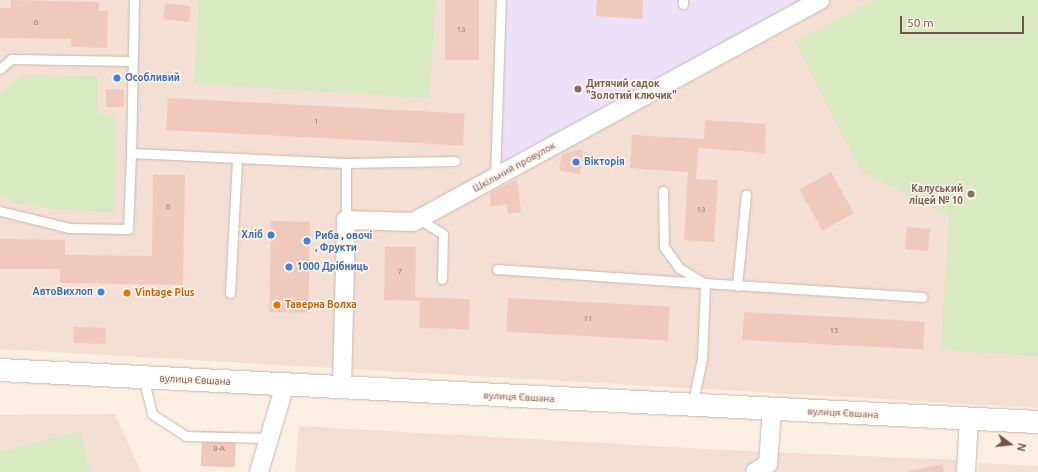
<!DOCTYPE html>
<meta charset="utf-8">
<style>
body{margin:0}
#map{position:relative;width:1038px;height:472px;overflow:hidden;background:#fbefe4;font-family:Ubuntu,sans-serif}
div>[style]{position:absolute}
.residential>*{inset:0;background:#f3dfd3}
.education>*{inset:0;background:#ece1f8}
.green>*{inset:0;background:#d8e9c3}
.building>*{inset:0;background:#f0c9bd;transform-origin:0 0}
.roads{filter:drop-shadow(0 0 1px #cfb7ae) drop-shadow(0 0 1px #cfb7ae)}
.service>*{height:9px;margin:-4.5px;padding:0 4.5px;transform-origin:4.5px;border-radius:4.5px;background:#fff}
.minor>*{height:18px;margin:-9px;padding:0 9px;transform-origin:9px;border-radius:9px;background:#fff}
.secondary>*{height:22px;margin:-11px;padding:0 11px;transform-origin:11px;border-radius:11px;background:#fff}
.dots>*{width:11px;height:11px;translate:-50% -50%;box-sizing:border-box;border:2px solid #fef3ea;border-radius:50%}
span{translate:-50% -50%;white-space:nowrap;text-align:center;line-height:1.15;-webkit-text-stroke:3px #fef3ea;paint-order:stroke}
.number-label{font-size:8px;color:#927067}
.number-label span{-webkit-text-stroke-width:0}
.shop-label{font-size:10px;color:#366cbe;font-weight:700}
.left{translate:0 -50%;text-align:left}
.right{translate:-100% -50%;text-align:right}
.education-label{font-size:10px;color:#785e54;font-weight:700}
.street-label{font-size:10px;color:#73534a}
.food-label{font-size:10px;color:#c56008;font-weight:700}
.north{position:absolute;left:990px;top:424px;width:40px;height:40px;-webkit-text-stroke:3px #fef3ea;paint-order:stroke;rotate:105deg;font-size:11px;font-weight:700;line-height:16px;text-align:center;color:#73534a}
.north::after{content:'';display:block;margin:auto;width:14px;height:18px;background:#73534a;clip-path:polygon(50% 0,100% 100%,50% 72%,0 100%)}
.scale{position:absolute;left:900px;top:16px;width:124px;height:18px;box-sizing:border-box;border:2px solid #73534a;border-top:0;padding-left:5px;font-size:12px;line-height:14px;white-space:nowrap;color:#73534a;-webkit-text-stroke:3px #fef3ea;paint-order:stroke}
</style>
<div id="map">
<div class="residential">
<div style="clip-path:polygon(0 0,1038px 0,1038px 408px,0 349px)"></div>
<div style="clip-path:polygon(115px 414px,141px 472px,0 472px,0 415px)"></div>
<div style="clip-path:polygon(299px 426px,742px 451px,957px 460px,956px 472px,295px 472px)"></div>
<div style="clip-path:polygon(979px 463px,1038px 466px,1038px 472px,978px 472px)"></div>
</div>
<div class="education">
<div style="clip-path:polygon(502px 0,821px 0,495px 177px)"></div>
</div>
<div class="green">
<div style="clip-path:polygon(199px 0,436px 0,429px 98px,194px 84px)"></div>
<div style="clip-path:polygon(875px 0,1038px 0,1038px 356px,941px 350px,949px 216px,861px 171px,795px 41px)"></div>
<div style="clip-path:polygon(22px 75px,98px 76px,97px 114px,115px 116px,115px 212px,52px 209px,18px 203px,0 196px,0 93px)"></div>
<div style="clip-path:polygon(81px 431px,90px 472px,0 472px,0 452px)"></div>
</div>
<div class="building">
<div style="clip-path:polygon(11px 0,99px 2px,99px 11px,108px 11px,107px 48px,71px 47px,71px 39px,0 38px,0 8px,11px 8px)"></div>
<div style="left:445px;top:0;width:34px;height:60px"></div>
<div style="clip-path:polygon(597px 0,643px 0,642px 19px,596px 16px)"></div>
<div style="left:165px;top:3px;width:26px;height:16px;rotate:7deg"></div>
<div style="left:106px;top:89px;width:18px;height:18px"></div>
<div style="left:168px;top:98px;width:297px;height:32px;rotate:3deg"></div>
<div style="clip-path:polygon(705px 120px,766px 124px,765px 153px,698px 148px,696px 179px,718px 180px,714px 242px,684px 240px,688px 172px,630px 168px,632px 135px,704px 139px)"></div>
<div style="clip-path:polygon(583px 149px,580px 175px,559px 170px,562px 154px)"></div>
<div style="left:831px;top:172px;width:47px;height:36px;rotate:61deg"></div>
<div style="clip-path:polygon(153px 175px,185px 175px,183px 285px,60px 283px,60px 269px,0 269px,0 239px,65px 240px,65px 255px,152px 256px)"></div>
<div style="clip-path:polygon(517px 179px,521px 212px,508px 214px,507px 204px,491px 207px,490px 193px)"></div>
<div style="left:271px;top:221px;width:39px;height:91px;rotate:1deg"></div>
<div style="left:907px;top:227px;width:23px;height:22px;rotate:5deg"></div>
<div style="clip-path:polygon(385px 247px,416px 247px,415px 297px,470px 299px,469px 329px,419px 328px,420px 301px,384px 300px)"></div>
<div style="left:508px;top:298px;width:162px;height:34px;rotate:3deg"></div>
<div style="left:744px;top:312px;width:181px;height:28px;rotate:3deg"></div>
<div style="left:74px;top:327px;width:32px;height:16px;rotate:2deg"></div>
<div style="left:202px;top:431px;width:34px;height:35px;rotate:2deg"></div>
<div style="clip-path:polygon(943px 464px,944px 472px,910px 472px,909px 471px)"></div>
</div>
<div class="roads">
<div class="service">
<div style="left:134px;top:0;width:153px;rotate:91.1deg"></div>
<div style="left:131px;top:153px;width:215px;rotate:2.7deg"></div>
<div style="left:346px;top:163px;width:57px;rotate:90deg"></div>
<div style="left:683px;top:4px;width:4px;rotate:-90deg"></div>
<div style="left:0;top:69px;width:15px;rotate:-42deg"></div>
<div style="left:11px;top:59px;width:121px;rotate:0.9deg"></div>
<div style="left:346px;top:163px;width:109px;rotate:-1.1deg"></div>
<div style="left:495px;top:177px;width:177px;rotate:-88.1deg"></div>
<div style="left:663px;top:191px;width:56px;rotate:89deg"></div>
<div style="left:664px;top:247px;width:26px;rotate:54deg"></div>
<div style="left:679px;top:268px;width:27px;rotate:31deg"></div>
<div style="left:0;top:211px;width:72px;rotate:13.7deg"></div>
<div style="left:70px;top:228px;width:58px;rotate:1deg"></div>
<div style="left:128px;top:229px;width:76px;rotate:-87.7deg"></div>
<div style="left:419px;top:219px;width:28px;rotate:32deg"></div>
<div style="left:443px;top:234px;width:45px;rotate:91.3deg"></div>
<div style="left:497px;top:269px;width:208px;rotate:3.9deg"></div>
<div style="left:737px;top:286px;width:92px;rotate:-84.4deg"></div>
<div style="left:230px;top:293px;width:135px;rotate:-87deg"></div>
<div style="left:143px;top:377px;width:38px;rotate:76deg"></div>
<div style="left:152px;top:414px;width:40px;rotate:32.9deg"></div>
<div style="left:186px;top:436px;width:84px;rotate:1.4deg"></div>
<div style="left:692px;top:405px;width:47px;rotate:-77.7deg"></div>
<div style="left:702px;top:359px;width:76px;rotate:-87.7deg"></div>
<div style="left:705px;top:283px;width:218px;rotate:3.7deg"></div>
</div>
<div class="minor">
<div style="left:342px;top:388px;width:168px;rotate:-88.6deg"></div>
<div style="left:346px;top:220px;width:67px;rotate:1.7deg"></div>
<div style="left:413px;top:222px;width:464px;rotate:-28.6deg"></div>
<div style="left:259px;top:472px;width:91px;rotate:-73.4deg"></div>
<div style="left:755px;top:472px;width:15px;rotate:-32deg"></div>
<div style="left:768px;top:464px;width:55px;rotate:-85.8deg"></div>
<div style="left:966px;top:472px;width:53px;rotate:-86.8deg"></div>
</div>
<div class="secondary">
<div style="left:0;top:370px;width:1039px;rotate:2.87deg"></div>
</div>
</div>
<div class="dots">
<div style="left:117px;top:78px;background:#3f7fe0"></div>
<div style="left:578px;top:89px;background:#8d6e63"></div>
<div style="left:576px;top:162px;background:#3f7fe0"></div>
<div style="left:971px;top:194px;background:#8d6e63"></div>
<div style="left:271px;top:235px;background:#3f7fe0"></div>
<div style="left:307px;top:241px;background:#3f7fe0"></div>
<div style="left:289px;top:267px;background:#3f7fe0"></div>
<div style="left:101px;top:292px;background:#3f7fe0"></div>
<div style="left:127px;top:293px;background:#e8710a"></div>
<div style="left:277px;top:305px;background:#e8710a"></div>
</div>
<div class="number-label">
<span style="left:36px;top:23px">6</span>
<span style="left:461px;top:30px">13</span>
<span style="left:316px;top:122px">1</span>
<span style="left:168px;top:207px">6</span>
<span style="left:701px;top:210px">13</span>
<span style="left:400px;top:272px">7</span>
<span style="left:588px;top:319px">11</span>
<span style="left:834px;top:331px">15</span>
<span style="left:219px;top:449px">8-А</span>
</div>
<div class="shop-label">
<span class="left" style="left:125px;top:78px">Особливий</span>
<span class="left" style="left:584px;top:162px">Вікторія</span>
<span class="right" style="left:263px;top:235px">Хліб</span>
<span class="left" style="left:315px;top:241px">Риба , овочі<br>, Фрукти</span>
<span class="left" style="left:297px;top:267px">1000 Дрібниць</span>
<span class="right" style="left:93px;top:292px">АвтоВихлоп</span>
</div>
<div class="education-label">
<span class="left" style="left:586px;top:89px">Дитячий садок<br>"Золотий ключик"</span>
<span class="right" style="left:963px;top:194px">Калуський<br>ліцей № 10</span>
</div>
<div class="street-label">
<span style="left:514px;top:167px;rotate:-29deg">Шкільний провулок</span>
<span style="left:195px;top:380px;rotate:3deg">вулиця Євшана</span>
<span style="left:519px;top:397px;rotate:3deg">вулиця Євшана</span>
<span style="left:843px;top:413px;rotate:3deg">вулиця Євшана</span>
</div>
<div class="food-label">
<span class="left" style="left:135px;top:293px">Vintage Plus</span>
<span class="left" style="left:285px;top:305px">Таверна Волха</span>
</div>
<div class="north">N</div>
<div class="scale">50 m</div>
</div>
